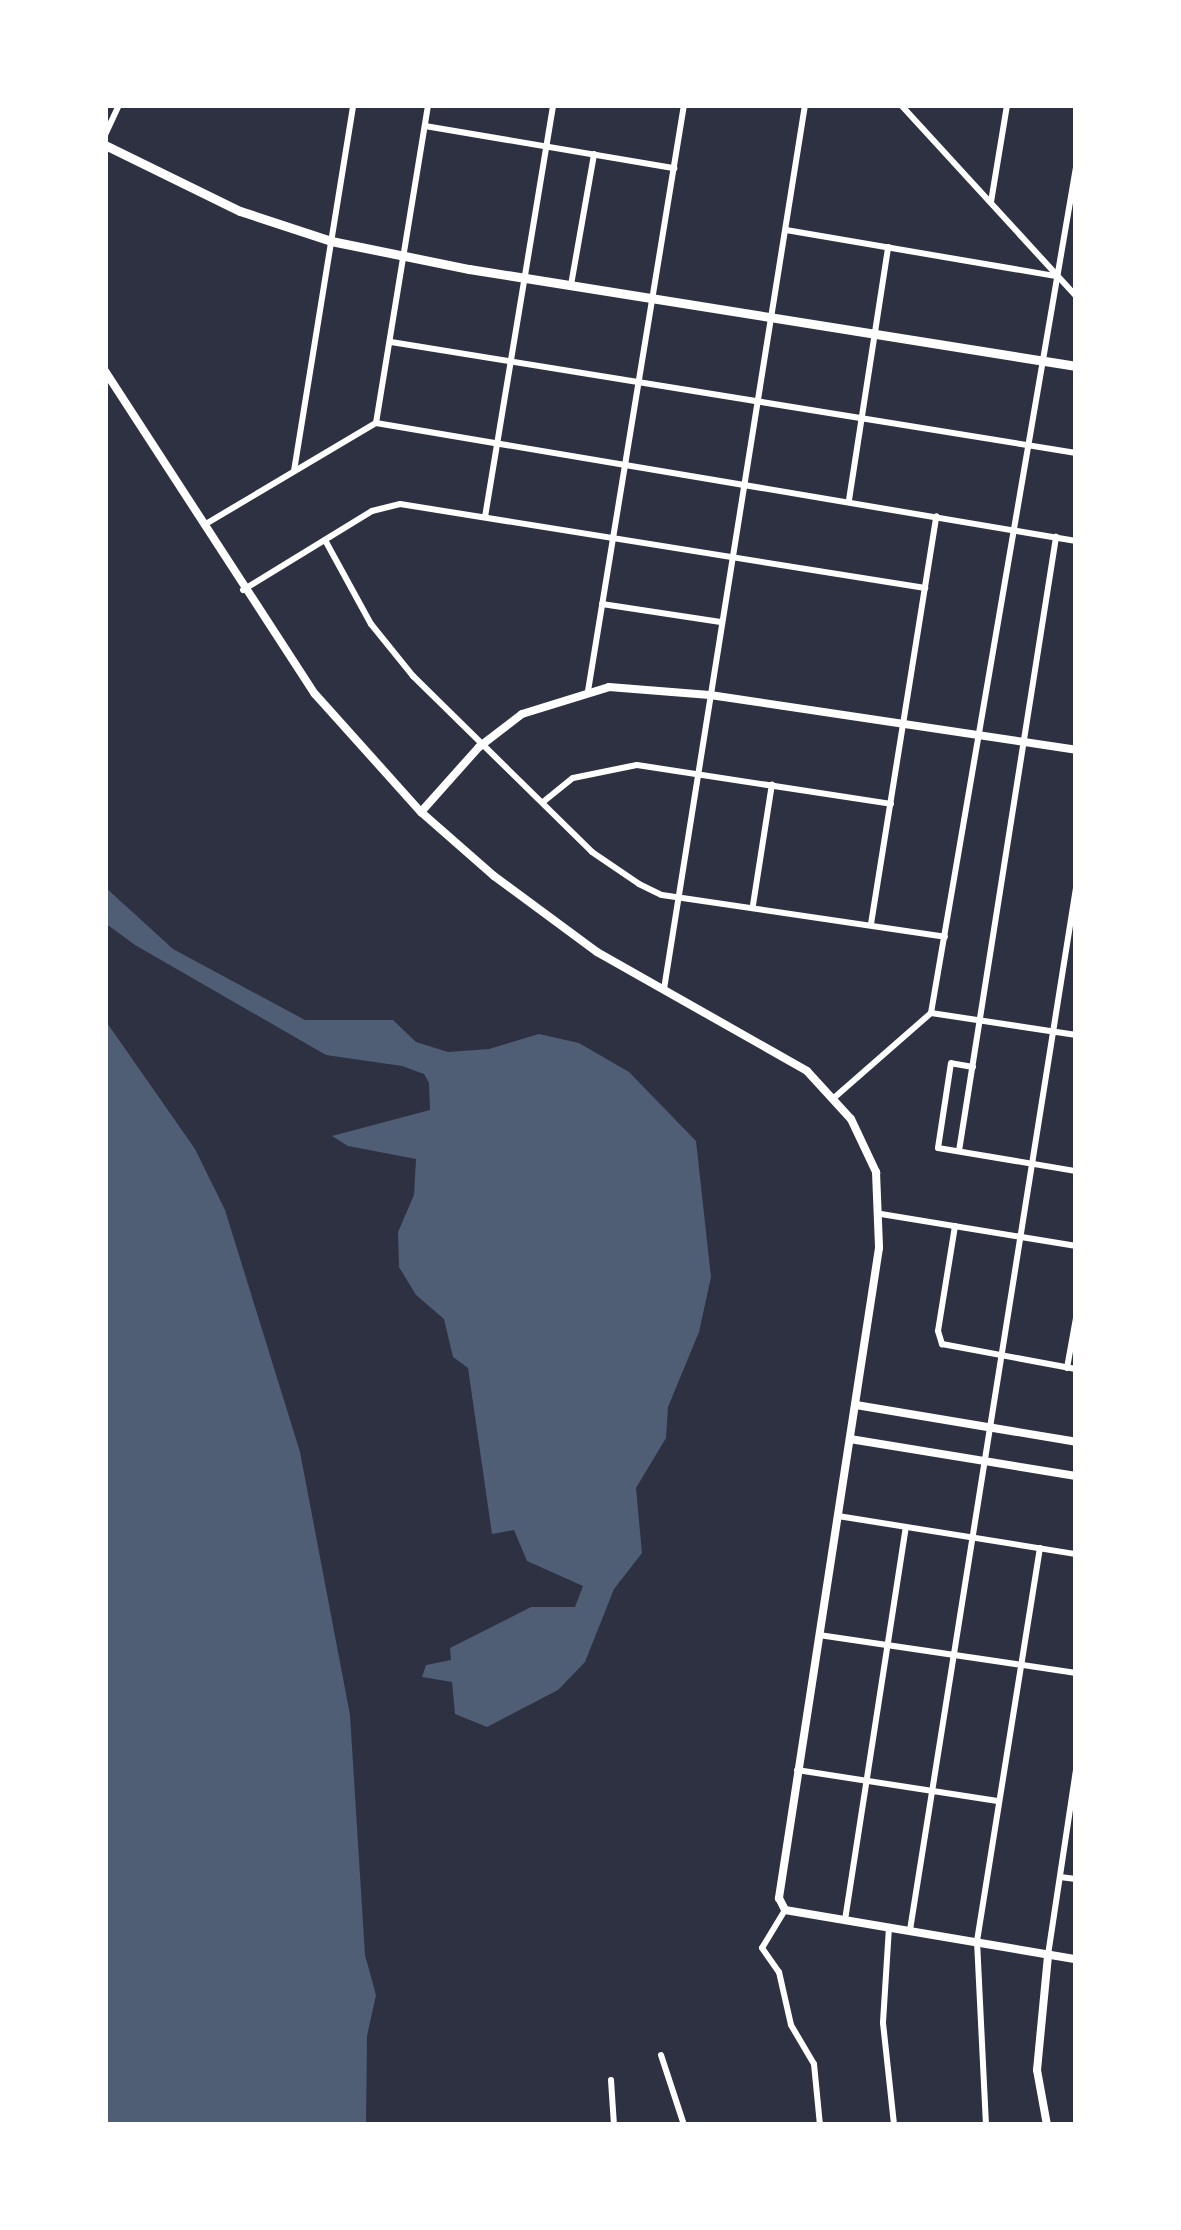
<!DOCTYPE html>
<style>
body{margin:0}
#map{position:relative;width:1181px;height:2230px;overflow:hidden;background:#2d3142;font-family:"Open Sans",sans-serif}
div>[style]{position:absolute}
.water>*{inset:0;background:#4f5d75}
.minor>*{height:6px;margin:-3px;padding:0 3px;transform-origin:3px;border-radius:3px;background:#fff}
.tertiary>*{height:8px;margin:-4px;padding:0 4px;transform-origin:4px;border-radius:4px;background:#fff}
.primary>*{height:9px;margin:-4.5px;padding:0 4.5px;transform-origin:4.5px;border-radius:4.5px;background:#fff}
span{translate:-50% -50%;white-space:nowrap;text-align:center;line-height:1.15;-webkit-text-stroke:9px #fff;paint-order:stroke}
.frame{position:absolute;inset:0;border:108px solid #fff;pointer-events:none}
</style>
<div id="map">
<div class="water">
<div style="clip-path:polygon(105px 887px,173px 949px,305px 1020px,393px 1020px,416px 1042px,448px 1052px,489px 1049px,539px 1034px,579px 1043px,629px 1072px,696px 1141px,711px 1277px,699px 1332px,668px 1407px,666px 1438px,636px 1488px,642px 1553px,614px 1589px,585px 1662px,558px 1690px,487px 1727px,455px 1714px,452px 1682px,422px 1677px,426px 1665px,451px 1660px,450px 1648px,531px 1607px,575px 1607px,583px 1586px,527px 1561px,514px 1530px,492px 1534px,468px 1368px,453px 1357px,444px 1319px,416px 1295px,399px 1267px,398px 1232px,414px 1195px,416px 1159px,348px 1146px,332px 1136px,430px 1110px,429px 1083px,424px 1074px,402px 1066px,326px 1055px,135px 945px,105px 923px)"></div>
<div style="clip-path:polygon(105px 1020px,195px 1149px,225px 1210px,300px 1452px,350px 1715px,365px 1955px,376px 1995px,367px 2036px,366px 2125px,105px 2125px)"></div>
</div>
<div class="minor">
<div style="left:901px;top:105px;width:259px;rotate:47.5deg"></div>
<div style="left:425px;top:126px;width:253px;rotate:9.6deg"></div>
<div style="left:105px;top:135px;width:33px;rotate:-65deg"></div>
<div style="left:991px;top:202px;width:98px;rotate:-80.6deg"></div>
<div style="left:786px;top:230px;width:274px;rotate:9.7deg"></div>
<div style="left:571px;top:285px;width:133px;rotate:-80deg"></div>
<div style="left:391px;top:342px;width:694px;rotate:9.2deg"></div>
<div style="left:376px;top:423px;width:322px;rotate:-80.7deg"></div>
<div style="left:294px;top:471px;width:371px;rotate:-80.8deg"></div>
<div style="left:849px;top:500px;width:256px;rotate:-81.2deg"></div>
<div style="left:485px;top:517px;width:418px;rotate:-80.6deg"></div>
<div style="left:204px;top:525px;width:200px;rotate:-30.7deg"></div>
<div style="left:376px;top:423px;width:710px;rotate:9.57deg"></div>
<div style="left:325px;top:540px;width:96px;rotate:61.3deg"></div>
<div style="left:371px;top:624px;width:67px;rotate:51.1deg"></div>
<div style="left:413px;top:676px;width:251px;rotate:44.5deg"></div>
<div style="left:592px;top:852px;width:57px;rotate:34.2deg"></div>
<div style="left:639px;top:884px;width:25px;rotate:26deg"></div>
<div style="left:662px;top:895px;width:286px;rotate:8.4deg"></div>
<div style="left:243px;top:590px;width:151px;rotate:-31.5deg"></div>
<div style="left:372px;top:511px;width:29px;rotate:-14deg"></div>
<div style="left:400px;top:504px;width:532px;rotate:9.09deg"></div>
<div style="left:602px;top:604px;width:120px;rotate:8.6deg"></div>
<div style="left:588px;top:691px;width:594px;rotate:-80.7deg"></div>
<div style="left:543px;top:802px;width:38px;rotate:-39deg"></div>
<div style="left:573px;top:778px;width:65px;rotate:-11.5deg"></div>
<div style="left:637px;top:765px;width:257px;rotate:8.7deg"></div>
<div style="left:753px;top:905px;width:122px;rotate:-81.1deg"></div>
<div style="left:871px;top:924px;width:413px;rotate:-80.9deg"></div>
<div style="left:664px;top:989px;width:895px;rotate:-80.94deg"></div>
<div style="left:931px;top:1013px;width:858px;rotate:-80.27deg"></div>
<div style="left:973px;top:1067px;width:22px;rotate:-170deg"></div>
<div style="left:951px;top:1063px;width:86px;rotate:98.7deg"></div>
<div style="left:938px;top:1148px;width:140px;rotate:9.5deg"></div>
<div style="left:835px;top:1097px;width:128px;rotate:-41.2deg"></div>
<div style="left:931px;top:1013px;width:147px;rotate:8.6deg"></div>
<div style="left:959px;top:1151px;width:622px;rotate:-81.02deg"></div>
<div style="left:881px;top:1214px;width:198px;rotate:9.3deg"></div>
<div style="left:955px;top:1226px;width:106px;rotate:99.2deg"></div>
<div style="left:938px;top:1331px;width:14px;rotate:73deg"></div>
<div style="left:942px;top:1344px;width:136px;rotate:10.6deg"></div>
<div style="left:1067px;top:1368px;width:51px;rotate:-79.8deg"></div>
<div style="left:838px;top:1516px;width:241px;rotate:9.1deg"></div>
<div style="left:819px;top:1635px;width:260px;rotate:8.4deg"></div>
<div style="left:797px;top:1770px;width:203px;rotate:8.8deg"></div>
<div style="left:1060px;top:1877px;width:16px;rotate:7deg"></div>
<div style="left:785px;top:1910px;width:44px;rotate:121.2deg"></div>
<div style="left:762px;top:1948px;width:29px;rotate:55deg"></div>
<div style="left:779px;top:1972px;width:54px;rotate:77.2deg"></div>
<div style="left:791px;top:2025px;width:45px;rotate:59.5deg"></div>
<div style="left:814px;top:2064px;width:61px;rotate:84.4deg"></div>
<div style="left:845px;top:1920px;width:397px;rotate:-81.2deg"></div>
<div style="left:889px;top:1927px;width:96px;rotate:93.6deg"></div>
<div style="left:883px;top:2023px;width:103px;rotate:83.8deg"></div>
<div style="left:910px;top:1930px;width:1055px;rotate:-80.95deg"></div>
<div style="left:1048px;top:1955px;width:187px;rotate:-81.4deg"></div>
<div style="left:661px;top:2055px;width:74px;rotate:71.8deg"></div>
<div style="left:611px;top:2080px;width:45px;rotate:86.2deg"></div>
<div style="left:986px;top:2125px;width:184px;rotate:-92.8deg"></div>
<div style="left:977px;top:1941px;width:398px;rotate:-80.9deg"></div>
</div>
<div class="tertiary">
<div style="left:105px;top:371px;width:385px;rotate:57deg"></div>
<div style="left:315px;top:694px;width:159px;rotate:48.1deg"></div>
<div style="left:421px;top:812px;width:97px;rotate:41.2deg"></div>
<div style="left:494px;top:876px;width:128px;rotate:36.4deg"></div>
<div style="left:597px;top:952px;width:241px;rotate:29.5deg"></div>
<div style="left:807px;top:1071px;width:65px;rotate:47.5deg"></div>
<div style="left:851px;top:1119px;width:59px;rotate:64.7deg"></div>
<div style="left:876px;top:1172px;width:76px;rotate:87.7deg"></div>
<div style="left:879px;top:1248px;width:658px;rotate:98.75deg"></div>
<div style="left:779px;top:1898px;width:13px;rotate:63deg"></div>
<div style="left:785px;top:1910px;width:295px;rotate:9.6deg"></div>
<div style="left:421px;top:812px;width:87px;rotate:-48.3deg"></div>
<div style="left:479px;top:747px;width:54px;rotate:-37.5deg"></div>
<div style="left:522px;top:714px;width:91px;rotate:-17.2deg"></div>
<div style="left:609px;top:687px;width:101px;rotate:4.5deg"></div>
<div style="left:710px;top:695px;width:370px;rotate:8.5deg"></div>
<div style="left:856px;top:1405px;width:223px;rotate:9.5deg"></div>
<div style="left:850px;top:1439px;width:229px;rotate:9.3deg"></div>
<div style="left:1047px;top:2125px;width:56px;rotate:-100.3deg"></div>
<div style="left:1037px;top:2070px;width:116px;rotate:-84.5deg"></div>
</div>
<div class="primary">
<div style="left:105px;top:145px;width:150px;rotate:26.1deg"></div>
<div style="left:240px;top:211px;width:96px;rotate:18.2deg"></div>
<div style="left:331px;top:241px;width:141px;rotate:11.5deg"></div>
<div style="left:469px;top:269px;width:615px;rotate:9.08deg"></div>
</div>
<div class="frame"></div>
</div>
